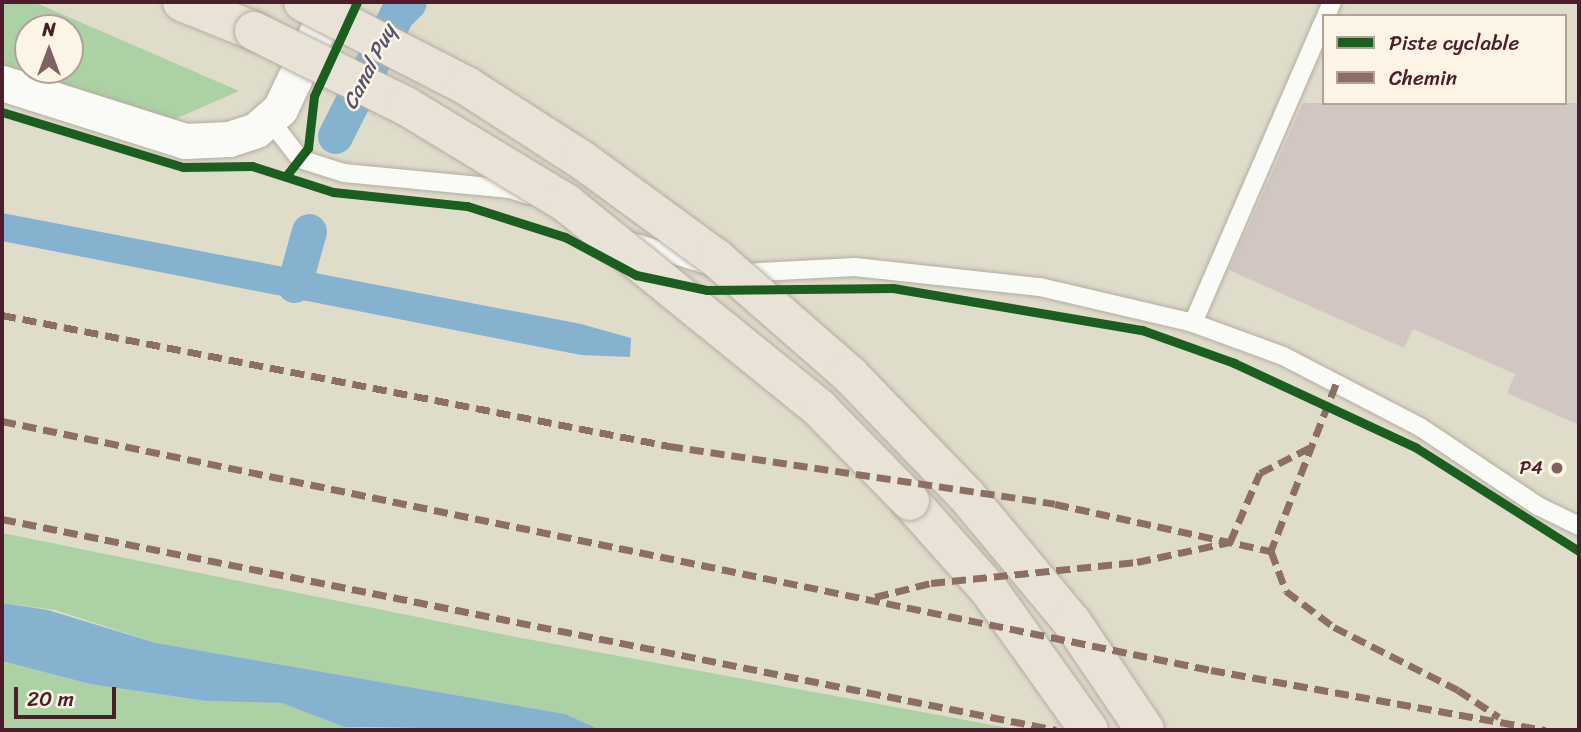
<!DOCTYPE html>
<style>
body{margin:0}
#map{position:relative;width:1581px;height:732px;overflow:hidden;background:#e0dcca;font-family:Sriracha,sans-serif}
div>[style]{position:absolute}
.green>*{inset:0;background:#acd1a4}
.water>*{inset:0;background:#85b2cf}
.canal>*{height:35px;margin:-17.5px;padding:0 17.5px;transform-origin:17.5px;border-radius:17.5px;background:#85b2cf}
.building>*{inset:0;background:#d1c6c1}
.roads{filter:drop-shadow(0 0 2px #b3aca2) drop-shadow(0 0 2px #b3aca2)}
.service>*{height:18px;margin:-9px;padding:0 9px;transform-origin:9px;border-radius:9px;background:#fafaf7}
.minor>*{height:35px;margin:-17.5px;padding:0 17.5px;transform-origin:17.5px;border-radius:17.5px;background:#fafaf7}
.trunk>*{height:38px;margin:-19px;padding:0 19px;transform-origin:19px;border-radius:19px;background:#e9e2d6}
.bridges{filter:drop-shadow(0 0 2px #b3aca2) drop-shadow(0 0 2px #b3aca2)}
.trunk-bridge>*{height:38px;margin:-19px;padding:0 19px;transform-origin:19px;border-radius:19px;background:#e9e2d6}
.quiet>*{height:7px;margin-top:-3.5px;transform-origin:0;background:repeating-linear-gradient(90deg,#8d6e63 0 14px,transparent 0 21px)}
.cycleway>*{height:9px;margin:-4.5px;padding:0 4.5px;transform-origin:4.5px;border-radius:4.5px;background:#1b5e20}
.dots>*{width:19px;height:19px;translate:-50% -50%;box-sizing:border-box;border:4px solid #fcf5e5;border-radius:50%}
span{translate:-50% -50%;white-space:nowrap;text-align:center;line-height:1.15;-webkit-text-stroke:5px #fcf5e5;paint-order:stroke}
.poi-label{font-size:19px;color:#4a1f2b}
.right{translate:-100% -50%;text-align:right}
.water-label{font-size:21px;color:#52536d;font-style:italic}
.frame{position:absolute;inset:0;border:4px solid #4a1f2b;pointer-events:none}
.legend{position:absolute;left:1322px;top:14px;width:245px;height:91px;box-sizing:border-box;background:#fcf5e5;border:2px solid #b59f9b;margin:0;padding:9px 12px;list-style:none;font-size:21px;color:#4a1f2b}
.legend li{display:flex;align-items:center;gap:14px;height:35px}
.legend b{width:35px;border:2px solid #b59f9b}
.north{position:absolute;left:14px;top:14px;width:70px;height:70px;box-sizing:border-box;background:#fcf5e5;border:2px solid #b59f9b;border-radius:50%;rotate:0deg;font-size:19px;font-weight:700;line-height:28px;text-align:center;color:#4a1f2b}
.north::after{content:'';display:block;margin:auto;width:24px;height:32px;background:#7e6163;clip-path:polygon(50% 0,100% 100%,50% 72%,0 100%)}
.scale{position:absolute;left:14px;top:687px;width:102px;height:32px;box-sizing:border-box;border:4px solid #4a1f2b;border-top:0;padding-left:9px;font-size:21px;line-height:24px;white-space:nowrap;color:#4a1f2b;-webkit-text-stroke:5px #fcf5e5;paint-order:stroke}
</style>
<div id="map">
<div class="green">
<div style="clip-path:polygon(evenodd,2px 2px,34px 2px,239px 91px,168px 122px,2px 66px,2px 2px,28px 28px,70px 28px,70px 70px,28px 70px,28px 28px)"></div>
<div style="clip-path:polygon(2px 533px,516px 637px,1020px 730px,601px 730px,565px 714px,156px 643px,55px 610px,2px 603px)"></div>
<div style="clip-path:polygon(2px 661px,90px 684px,206px 701px,282px 703px,344px 727px,399px 730px,2px 730px)"></div>
</div>
<div class="water">
<div style="clip-path:polygon(2px 213px,581px 324px,631px 338px,630px 357px,581px 355px,2px 241px)"></div>
<div style="clip-path:polygon(2px 603px,48px 610px,156px 643px,565px 714px,601px 730px,344px 727px,282px 703px,206px 701px,90px 684px,2px 661px)"></div>
</div>
<div class="canal">
<div style="left:335px;top:136px;width:136px;rotate:-63.2deg"></div>
<div style="left:396px;top:15px;width:18px;rotate:-45deg"></div>
<div style="left:294px;top:285px;width:56px;rotate:-74.5deg"></div>
</div>
<div class="building">
<div style="clip-path:polygon(1303px 103px,1579px 103px,1579px 425px,1507px 393px,1515px 374px,1413px 329px,1404px 348px,1229px 270px)"></div>
</div>
<div class="roads">
<div class="service">
<div style="left:1326px;top:16px;width:15px;rotate:-67deg"></div>
<div style="left:270px;top:120px;width:49px;rotate:52.4deg"></div>
<div style="left:300px;top:159px;width:46px;rotate:17.7deg"></div>
<div style="left:344px;top:173px;width:167px;rotate:5.5deg"></div>
<div style="left:510px;top:189px;width:19px;rotate:18deg"></div>
<div style="left:633px;top:242px;width:77px;rotate:17.3deg"></div>
<div style="left:741px;top:273px;width:114px;rotate:-3deg"></div>
<div style="left:855px;top:267px;width:186px;rotate:6.2deg"></div>
<div style="left:1040px;top:287px;width:157px;rotate:13.2deg"></div>
<div style="left:1193px;top:323px;width:96px;rotate:20.1deg"></div>
<div style="left:1283px;top:356px;width:154px;rotate:27.4deg"></div>
<div style="left:1420px;top:427px;width:142px;rotate:33.8deg"></div>
<div style="left:1538px;top:506px;width:46px;rotate:26deg"></div>
<div style="left:1193px;top:323px;width:329px;rotate:-66.6deg"></div>
</div>
<div class="minor">
<div style="left:2px;top:83px;width:192px;rotate:17.6deg"></div>
<div style="left:185px;top:141px;width:44px;rotate:-2.6deg"></div>
<div style="left:229px;top:139px;width:28px;rotate:-18deg"></div>
<div style="left:256px;top:130px;width:32px;rotate:-41deg"></div>
<div style="left:280px;top:109px;width:119px;rotate:-64.5deg"></div>
</div>
<div class="trunk">
<div style="left:182px;top:2px;width:78px;rotate:21.9deg"></div>
<div style="left:910px;top:501px;width:119px;rotate:48.4deg"></div>
<div style="left:989px;top:590px;width:172px;rotate:54.5deg"></div>
</div>
</div>
<div class="bridges">
<div class="trunk-bridge">
<div style="left:303px;top:2px;width:184px;rotate:27.1deg"></div>
<div style="left:467px;top:86px;width:137px;rotate:32.8deg"></div>
<div style="left:582px;top:160px;width:166px;rotate:36.2deg"></div>
<div style="left:716px;top:258px;width:178px;rotate:41.1deg"></div>
<div style="left:850px;top:375px;width:167px;rotate:46deg"></div>
<div style="left:966px;top:495px;width:165px;rotate:50.2deg"></div>
<div style="left:1072px;top:622px;width:130px;rotate:55.9deg"></div>
<div style="left:254px;top:31px;width:169px;rotate:26.3deg"></div>
<div style="left:406px;top:106px;width:187px;rotate:31.2deg"></div>
<div style="left:566px;top:203px;width:326px;rotate:39deg"></div>
<div style="left:819px;top:408px;width:130px;rotate:45.6deg"></div>
</div>
</div>
<div class="quiet">
<div style="left:2px;top:315px;width:680px;rotate:11.11deg"></div>
<div style="left:669px;top:446px;width:390px;rotate:8.5deg"></div>
<div style="left:1055px;top:504px;width:221px;rotate:12.3deg"></div>
<div style="left:1336px;top:384px;width:179px;rotate:111.3deg"></div>
<div style="left:1271px;top:551px;width:43px;rotate:69.4deg"></div>
<div style="left:1286px;top:591px;width:60px;rotate:36.9deg"></div>
<div style="left:1334px;top:627px;width:139px;rotate:26.9deg"></div>
<div style="left:1458px;top:690px;width:49px;rotate:33.4deg"></div>
<div style="left:2px;top:421px;width:1234px;rotate:11.64deg"></div>
<div style="left:1211px;top:670px;width:340px;rotate:10.2deg"></div>
<div style="left:2px;top:519px;width:1075px;rotate:11.32deg"></div>
<div style="left:875px;top:597px;width:58px;rotate:-14deg"></div>
<div style="left:931px;top:583px;width:207px;rotate:-5.8deg"></div>
<div style="left:1137px;top:562px;width:95px;rotate:-12.1deg"></div>
<div style="left:1230px;top:542px;width:75px;rotate:-66.5deg"></div>
<div style="left:1260px;top:473px;width:59px;rotate:-27deg"></div>
</div>
<div class="cycleway">
<div style="left:2px;top:112px;width:189px;rotate:16.9deg"></div>
<div style="left:183px;top:167px;width:69px;rotate:-0.8deg"></div>
<div style="left:252px;top:166px;width:85px;rotate:17.8deg"></div>
<div style="left:333px;top:192px;width:135px;rotate:6deg"></div>
<div style="left:467px;top:206px;width:103px;rotate:17.6deg"></div>
<div style="left:565px;top:237px;width:81px;rotate:28.2deg"></div>
<div style="left:636px;top:275px;width:73px;rotate:11.9deg"></div>
<div style="left:707px;top:290px;width:186px;rotate:-0.6deg"></div>
<div style="left:893px;top:288px;width:253px;rotate:9.6deg"></div>
<div style="left:1142px;top:330px;width:98px;rotate:19.7deg"></div>
<div style="left:1234px;top:363px;width:200px;rotate:24.9deg"></div>
<div style="left:1415px;top:447px;width:194px;rotate:32.4deg"></div>
<div style="left:286px;top:176px;width:36px;rotate:-52deg"></div>
<div style="left:308px;top:148px;width:52px;rotate:-83.4deg"></div>
<div style="left:314px;top:96px;width:103px;rotate:-65.4deg"></div>
</div>
<div class="dots">
<div style="left:1557px;top:468px;background:#7e6163"></div>
</div>
<div class="poi-label">
<span class="right" style="left:1543px;top:468px">P4</span>
</div>
<div class="water-label">
<span style="left:369px;top:67px;rotate:-63deg">Canal Puy</span>
</div>
<div class="frame"></div>
<ul class="legend">
<li><b style="height:9px;background:#1b5e20"></b>Piste cyclable</li>
<li><b style="height:9px;background:#8d6e63"></b>Chemin</li>
</ul>
<div class="north">N</div>
<div class="scale">20 m</div>
</div>
